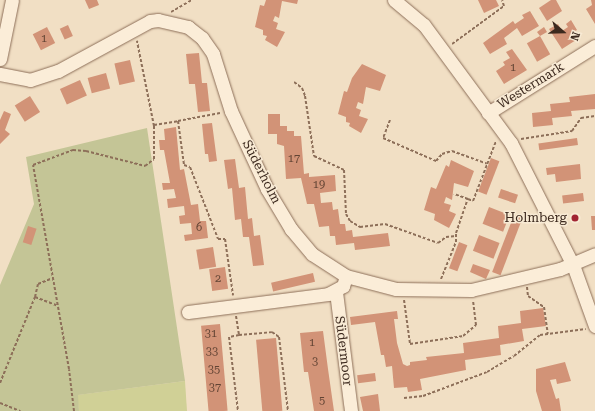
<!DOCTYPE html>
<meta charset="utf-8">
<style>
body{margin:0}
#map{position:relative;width:595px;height:411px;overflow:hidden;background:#f1dfc4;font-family:"Roboto Serif",serif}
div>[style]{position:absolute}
.green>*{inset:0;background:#d0d096}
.cemetery>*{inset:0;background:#c4c596}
.building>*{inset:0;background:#d29377;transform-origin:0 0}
.path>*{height:2px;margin-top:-1px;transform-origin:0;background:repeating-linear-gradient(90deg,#8d6f59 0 3px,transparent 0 5px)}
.roads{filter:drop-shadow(0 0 1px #8d6f59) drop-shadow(0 0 1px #8d6f59)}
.minor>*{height:13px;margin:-6.5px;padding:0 6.5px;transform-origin:6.5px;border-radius:6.5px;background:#fbedd8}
.dots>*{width:11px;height:11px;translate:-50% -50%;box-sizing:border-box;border:2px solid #f8ead4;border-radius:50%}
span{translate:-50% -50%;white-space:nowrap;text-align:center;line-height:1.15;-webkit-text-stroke:3px #f8ead4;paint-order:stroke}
.number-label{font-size:11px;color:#624434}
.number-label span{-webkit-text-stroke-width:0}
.street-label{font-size:13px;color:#3c291e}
.poi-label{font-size:13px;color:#3c291e}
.right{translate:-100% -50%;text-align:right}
.north{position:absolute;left:543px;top:12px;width:40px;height:40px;-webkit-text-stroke:3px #f8ead4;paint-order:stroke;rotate:110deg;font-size:11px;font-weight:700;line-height:16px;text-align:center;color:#3c291e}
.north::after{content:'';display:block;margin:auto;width:14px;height:18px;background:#3c291e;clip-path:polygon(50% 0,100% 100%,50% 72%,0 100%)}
</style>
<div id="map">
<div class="green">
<div style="clip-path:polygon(185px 381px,187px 411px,79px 411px,77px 395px)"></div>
</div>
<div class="cemetery">
<div style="clip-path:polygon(147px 128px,185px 381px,78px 395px,79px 411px,0 411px,0 285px,34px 204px,26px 157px)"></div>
</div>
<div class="building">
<div style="clip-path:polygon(85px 0,97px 0,99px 5px,89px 9px)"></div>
<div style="clip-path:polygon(266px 0,298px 0,297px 4px,282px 1px,279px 18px,275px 16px,273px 21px,278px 23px,276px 29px,285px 32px,277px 47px,265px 40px,267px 36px,263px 35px,263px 30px,255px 27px,260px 5px,264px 6px)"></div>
<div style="clip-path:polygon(478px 0,496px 0,499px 6px,484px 13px)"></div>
<div style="clip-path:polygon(551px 0,556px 0,562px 11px,547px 21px,539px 8px)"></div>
<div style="clip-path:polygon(591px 0,595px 0,595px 24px,586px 9px,592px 5px)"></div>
<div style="clip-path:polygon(530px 11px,539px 26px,522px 36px,517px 28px,504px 38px,507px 44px,490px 54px,483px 43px,513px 21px,515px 24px,524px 18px,522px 15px)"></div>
<div style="clip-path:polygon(571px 20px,577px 30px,572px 33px,576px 40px,562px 49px,549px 29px,558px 24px,562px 31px,568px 27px,566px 24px)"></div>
<div style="left:68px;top:25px;width:12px;height:9px;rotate:66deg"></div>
<div style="left:47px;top:27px;width:18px;height:16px;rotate:63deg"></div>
<div style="clip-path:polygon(544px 27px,547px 32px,540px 36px,537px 32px)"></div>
<div style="left:540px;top:36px;width:21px;height:15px;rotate:61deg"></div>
<div style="clip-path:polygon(512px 49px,527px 70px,504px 84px,496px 71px,505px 65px,503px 62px,510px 58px,506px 52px)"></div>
<div style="clip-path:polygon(199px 53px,202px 83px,207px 83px,210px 111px,198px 112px,195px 84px,189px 84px,186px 54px)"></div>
<div style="left:130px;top:60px;width:22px;height:16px;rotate:77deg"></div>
<div style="clip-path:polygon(362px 64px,386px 75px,380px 91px,366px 87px,363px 104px,358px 102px,356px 108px,361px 110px,359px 116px,368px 119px,361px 133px,349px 126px,350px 123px,346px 122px,346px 117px,338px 114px,344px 91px,347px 92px,352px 78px)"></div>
<div style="left:106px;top:73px;width:16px;height:19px;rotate:75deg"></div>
<div style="left:80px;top:80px;width:17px;height:22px;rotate:66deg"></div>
<div style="clip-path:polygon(595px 94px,595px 109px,571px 111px,572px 116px,552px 118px,553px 125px,533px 127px,532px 113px,551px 111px,550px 104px,570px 102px,569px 97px)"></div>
<div style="left:30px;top:96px;width:19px;height:18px;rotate:58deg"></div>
<div style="clip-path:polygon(4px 111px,11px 114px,5px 130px,10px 134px,0 144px,0 120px)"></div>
<div style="clip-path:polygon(268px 114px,280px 114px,280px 126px,287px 126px,287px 131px,294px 131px,294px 136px,301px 136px,304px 174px,309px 173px,309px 177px,335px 175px,336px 191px,320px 193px,321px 203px,332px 202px,333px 210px,338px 209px,340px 224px,345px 224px,346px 231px,352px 230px,353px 237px,388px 233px,390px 246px,355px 250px,354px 243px,336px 245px,335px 236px,330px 236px,329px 226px,319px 227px,314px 204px,307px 204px,301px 178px,286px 179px,284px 146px,277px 144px,277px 134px,268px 134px)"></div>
<div style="clip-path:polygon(212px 123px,217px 161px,209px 162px,208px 154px,205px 154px,202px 124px)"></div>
<div style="clip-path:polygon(176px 127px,180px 170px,184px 169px,191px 205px,198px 204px,200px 221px,206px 221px,208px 238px,185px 241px,184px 235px,192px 234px,191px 223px,180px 224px,179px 216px,185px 215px,184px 206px,168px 208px,167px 199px,176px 198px,174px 189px,163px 190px,162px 183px,170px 183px,164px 150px,160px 150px,159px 140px,165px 140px,164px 129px)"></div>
<div style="left:577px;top:138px;width:7px;height:39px;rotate:82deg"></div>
<div style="left:491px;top:158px;width:9px;height:36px;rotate:21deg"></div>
<div style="clip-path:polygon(235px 159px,239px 188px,245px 187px,248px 219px,252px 218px,254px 236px,260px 235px,264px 265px,253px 266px,249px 237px,243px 237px,241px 219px,235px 220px,232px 188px,228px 189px,224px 160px)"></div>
<div style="clip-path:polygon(451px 160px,474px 171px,468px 187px,454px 183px,452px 200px,446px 197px,444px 203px,451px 205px,449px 211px,456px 214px,449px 228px,434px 220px,435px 214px,424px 210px,431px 187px,436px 189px,446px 165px,449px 167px)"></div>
<div style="clip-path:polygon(580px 164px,581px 179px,556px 182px,555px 174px,547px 175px,546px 168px)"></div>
<div style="left:501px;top:189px;width:18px;height:9px;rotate:19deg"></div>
<div style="left:583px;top:193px;width:8px;height:21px;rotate:83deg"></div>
<div style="left:489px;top:207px;width:22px;height:18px;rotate:21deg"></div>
<div style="left:514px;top:215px;width:9px;height:61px;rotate:21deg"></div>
<div style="clip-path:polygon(591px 216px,595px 216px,595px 230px,592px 230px)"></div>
<div style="left:28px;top:226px;width:9px;height:17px;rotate:18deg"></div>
<div style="left:479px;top:235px;width:22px;height:17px;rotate:21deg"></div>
<div style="left:459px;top:242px;width:9px;height:28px;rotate:21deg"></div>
<div style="left:213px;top:247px;width:20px;height:17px;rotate:81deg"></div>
<div style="clip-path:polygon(473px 264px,490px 270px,486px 279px,470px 272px)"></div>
<div style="left:225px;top:267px;width:22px;height:16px;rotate:82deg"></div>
<div style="left:313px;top:273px;width:9px;height:43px;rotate:77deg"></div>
<div style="clip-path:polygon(543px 308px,546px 326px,522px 329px,524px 341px,500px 345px,501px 355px,465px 360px,466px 370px,420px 379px,422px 390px,408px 392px,407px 387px,394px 388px,392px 366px,386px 367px,384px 355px,381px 355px,375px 322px,351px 325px,350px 317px,397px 311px,398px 319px,394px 319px,397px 343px,403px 364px,407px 366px,410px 365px,410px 362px,427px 360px,426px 357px,464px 353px,463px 343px,499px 338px,498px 326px,521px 323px,520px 311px)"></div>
<div style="left:220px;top:324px;width:87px;height:19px;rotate:85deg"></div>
<div style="clip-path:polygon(323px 331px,328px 369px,334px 411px,314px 411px,308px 372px,304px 372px,300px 333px)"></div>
<div style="left:276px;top:338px;width:73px;height:20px;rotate:85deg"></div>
<div style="clip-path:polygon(565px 362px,571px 381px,557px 384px,556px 379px,550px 380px,556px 399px,559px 398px,561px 411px,542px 411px,536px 391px,536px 369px)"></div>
<div style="left:375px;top:373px;width:8px;height:18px;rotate:83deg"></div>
<div style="clip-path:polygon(378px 394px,380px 411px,363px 411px,360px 397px)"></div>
</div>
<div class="path">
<div style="left:171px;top:12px;width:24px;rotate:-30deg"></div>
<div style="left:452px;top:44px;width:64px;rotate:-36.2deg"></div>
<div style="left:504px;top:6px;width:6px;rotate:-108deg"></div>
<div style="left:294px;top:82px;width:10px;rotate:37deg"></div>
<div style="left:302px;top:88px;width:9px;rotate:69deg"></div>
<div style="left:305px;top:96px;width:61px;rotate:81.5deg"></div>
<div style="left:314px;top:156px;width:33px;rotate:25deg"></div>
<div style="left:344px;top:170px;width:44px;rotate:87.4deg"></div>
<div style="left:346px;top:214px;width:8px;rotate:60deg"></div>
<div style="left:350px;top:221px;width:12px;rotate:31deg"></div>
<div style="left:360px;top:227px;width:25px;rotate:-7deg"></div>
<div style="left:385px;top:224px;width:56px;rotate:19.7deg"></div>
<div style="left:438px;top:243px;width:10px;rotate:-37deg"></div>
<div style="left:446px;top:237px;width:10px;rotate:-6deg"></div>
<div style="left:220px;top:113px;width:43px;rotate:169.2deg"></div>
<div style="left:178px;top:121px;width:44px;rotate:82.2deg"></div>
<div style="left:184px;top:165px;width:6px;rotate:18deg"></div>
<div style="left:190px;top:167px;width:77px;rotate:68.7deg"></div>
<div style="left:218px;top:239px;width:7px"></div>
<div style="left:225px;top:239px;width:57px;rotate:81.9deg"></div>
<div style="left:390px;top:120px;width:19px;rotate:111deg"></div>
<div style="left:383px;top:138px;width:58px;rotate:23.5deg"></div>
<div style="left:436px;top:161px;width:9px;rotate:-49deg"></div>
<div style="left:442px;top:154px;width:10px;rotate:-17deg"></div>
<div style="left:452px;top:151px;width:37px;rotate:20deg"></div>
<div style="left:154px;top:125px;width:24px;rotate:-9deg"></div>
<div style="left:521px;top:139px;width:52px;rotate:-8.9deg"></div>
<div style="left:572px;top:131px;width:16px;rotate:-55deg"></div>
<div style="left:581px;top:118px;width:14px;rotate:-8deg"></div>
<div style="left:468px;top:199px;width:5px;rotate:22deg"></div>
<div style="left:473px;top:201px;width:64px;rotate:-69deg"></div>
<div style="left:441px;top:279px;width:40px;rotate:-68deg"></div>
<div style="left:456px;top:242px;width:9px;rotate:-90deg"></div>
<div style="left:456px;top:233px;width:36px;rotate:-71deg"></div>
<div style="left:468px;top:199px;width:15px;rotate:-160deg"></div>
<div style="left:527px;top:287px;width:9px;rotate:84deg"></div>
<div style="left:528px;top:296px;width:19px;rotate:35deg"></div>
<div style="left:544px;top:307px;width:27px;rotate:82deg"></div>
<div style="left:35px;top:297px;width:13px;rotate:-77deg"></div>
<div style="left:38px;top:284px;width:16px;rotate:-22deg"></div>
<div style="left:404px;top:300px;width:44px;rotate:82.2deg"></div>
<div style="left:410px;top:344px;width:54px;rotate:-8.6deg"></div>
<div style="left:463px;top:336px;width:17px;rotate:-40deg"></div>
<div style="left:476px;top:325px;width:24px;rotate:-97deg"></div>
<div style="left:236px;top:316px;width:19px;rotate:81deg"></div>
<div style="left:239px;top:335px;width:10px;rotate:169deg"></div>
<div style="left:229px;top:337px;width:75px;rotate:83.1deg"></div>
<div style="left:239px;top:335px;width:33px;rotate:-5deg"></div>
<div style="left:272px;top:332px;width:9px;rotate:36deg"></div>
<div style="left:279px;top:337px;width:75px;rotate:83.1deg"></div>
<div style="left:0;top:383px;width:93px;rotate:-67.9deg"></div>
<div style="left:35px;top:297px;width:25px;rotate:21deg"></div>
<div style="left:404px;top:398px;width:19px;rotate:-6deg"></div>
<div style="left:423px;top:396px;width:68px;rotate:-20.6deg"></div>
<div style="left:487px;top:372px;width:31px;rotate:-31deg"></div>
<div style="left:514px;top:356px;width:33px;rotate:-39deg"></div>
<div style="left:540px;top:335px;width:46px;rotate:-7.4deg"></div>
<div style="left:0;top:403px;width:22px;rotate:22deg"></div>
<div style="left:74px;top:411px;width:42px;rotate:-96.8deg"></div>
<div style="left:69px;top:369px;width:207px;rotate:-100deg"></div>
<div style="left:33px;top:165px;width:43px;rotate:-20.6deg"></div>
<div style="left:73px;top:150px;width:13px;rotate:4deg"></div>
<div style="left:86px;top:151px;width:61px;rotate:14.3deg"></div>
<div style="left:145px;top:166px;width:11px;rotate:-38deg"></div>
<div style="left:154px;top:159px;width:33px;rotate:-90deg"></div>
<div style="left:154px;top:126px;width:87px;rotate:-101.3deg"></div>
</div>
<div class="roads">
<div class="minor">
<div style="left:394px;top:0;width:39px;rotate:40deg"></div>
<div style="left:424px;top:25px;width:147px;rotate:53.6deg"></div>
<div style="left:511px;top:143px;width:137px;rotate:63.1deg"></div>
<div style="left:573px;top:265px;width:65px;rotate:70.2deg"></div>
<div style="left:0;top:59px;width:60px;rotate:-78.5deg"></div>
<div style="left:0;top:74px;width:31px;rotate:11deg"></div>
<div style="left:30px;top:80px;width:29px;rotate:-18deg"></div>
<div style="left:58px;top:71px;width:105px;rotate:-28.5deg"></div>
<div style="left:150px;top:21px;width:8px;rotate:-7deg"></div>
<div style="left:158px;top:20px;width:31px;rotate:13deg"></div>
<div style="left:188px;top:27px;width:18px;rotate:38deg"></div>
<div style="left:202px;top:38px;width:19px;rotate:55deg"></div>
<div style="left:213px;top:54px;width:60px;rotate:72.5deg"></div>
<div style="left:231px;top:111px;width:86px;rotate:65.2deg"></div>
<div style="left:267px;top:189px;width:47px;rotate:59deg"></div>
<div style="left:291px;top:229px;width:33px;rotate:50deg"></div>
<div style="left:312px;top:254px;width:40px;rotate:32.9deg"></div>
<div style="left:346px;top:276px;width:52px;rotate:14.6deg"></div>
<div style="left:396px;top:289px;width:75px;rotate:0.8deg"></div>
<div style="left:471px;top:290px;width:91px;rotate:-13.3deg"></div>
<div style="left:560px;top:269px;width:38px;rotate:-23deg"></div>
<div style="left:488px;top:113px;width:126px;rotate:-32.1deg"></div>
<div style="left:336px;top:292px;width:120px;rotate:82.8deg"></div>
<div style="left:188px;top:312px;width:141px;rotate:-7.3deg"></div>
<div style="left:328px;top:294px;width:17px;rotate:-28deg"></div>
<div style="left:343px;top:286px;width:10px;rotate:-73deg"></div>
</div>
</div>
<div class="dots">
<div style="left:575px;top:218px;background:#a12432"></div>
</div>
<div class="number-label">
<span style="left:44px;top:39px">1</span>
<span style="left:513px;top:68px">1</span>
<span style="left:294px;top:159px">17</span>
<span style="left:319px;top:185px">19</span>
<span style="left:199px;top:228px">6</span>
<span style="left:218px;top:279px">2</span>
<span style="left:211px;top:334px">31</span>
<span style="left:312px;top:343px">1</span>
<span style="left:212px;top:352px">33</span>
<span style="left:315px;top:362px">3</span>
<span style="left:214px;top:370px">35</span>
<span style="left:215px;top:388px">37</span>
<span style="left:322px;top:401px">5</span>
</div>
<div class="street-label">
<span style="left:531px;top:86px;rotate:-32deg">Westermark</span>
<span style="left:261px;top:172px;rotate:63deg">Süderholm</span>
<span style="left:343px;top:351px;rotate:83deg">Südermoor</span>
</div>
<div class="poi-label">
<span class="right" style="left:567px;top:218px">Holmberg</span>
</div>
<div class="north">N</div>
</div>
